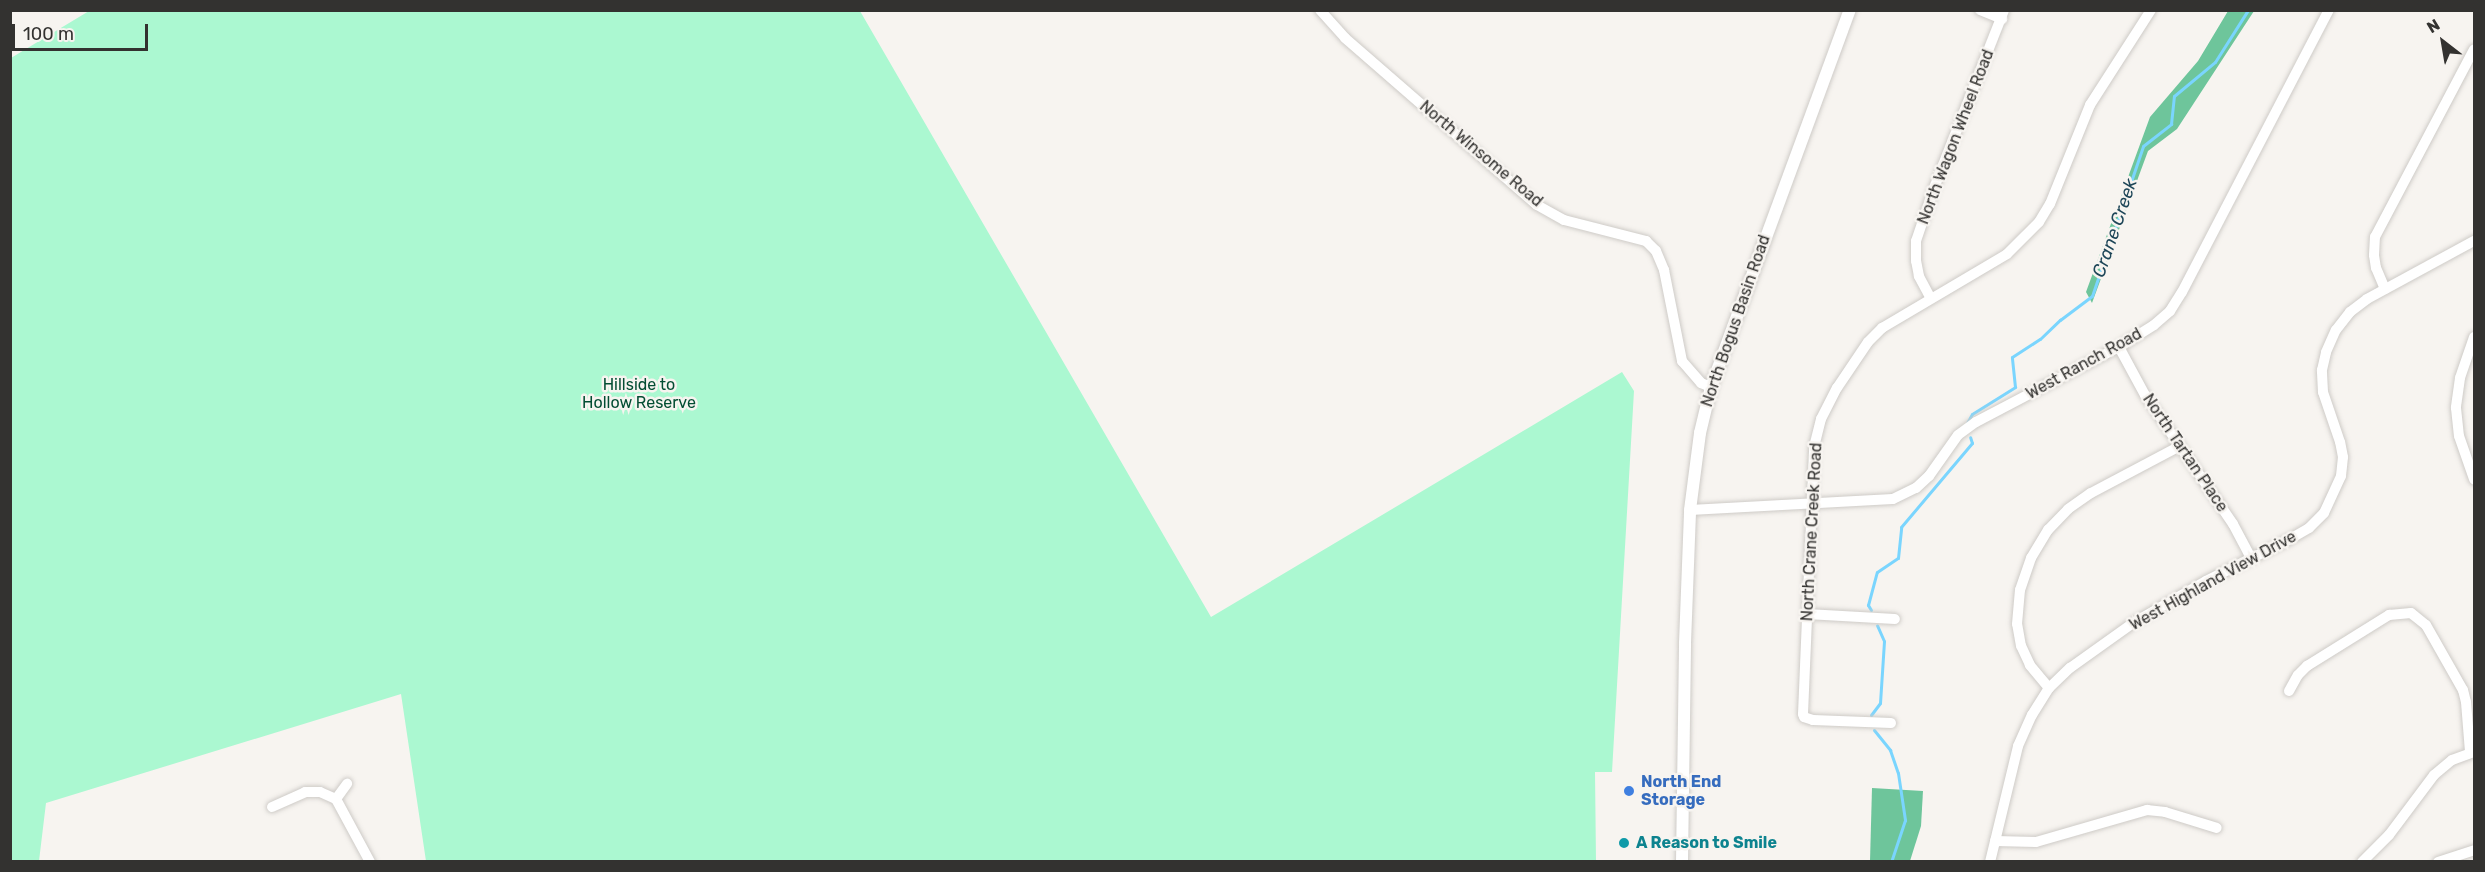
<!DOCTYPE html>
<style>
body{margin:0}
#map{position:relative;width:2485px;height:872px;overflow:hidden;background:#f7f4f0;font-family:Rubik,sans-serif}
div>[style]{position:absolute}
.green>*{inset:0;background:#abf8d1}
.forest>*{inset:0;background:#6ec59b}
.stream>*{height:3px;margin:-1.5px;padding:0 1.5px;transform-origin:1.5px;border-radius:1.5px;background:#7ad5fe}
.roads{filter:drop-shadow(0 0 2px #cecbc7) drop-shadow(0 0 2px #cecbc7)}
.minor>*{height:10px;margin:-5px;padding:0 5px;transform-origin:5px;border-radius:5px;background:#fff}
.tertiary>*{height:12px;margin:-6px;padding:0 6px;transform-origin:6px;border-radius:6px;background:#fff}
.dots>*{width:16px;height:16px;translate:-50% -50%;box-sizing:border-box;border:3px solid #f7f4f0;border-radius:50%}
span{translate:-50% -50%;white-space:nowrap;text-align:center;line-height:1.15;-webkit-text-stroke:5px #f7f4f0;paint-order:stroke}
.street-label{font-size:16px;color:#333230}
.park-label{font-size:16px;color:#034d33}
.shop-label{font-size:16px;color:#366cbe;font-weight:700}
.left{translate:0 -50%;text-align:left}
.culture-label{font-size:16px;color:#0d838f;font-weight:700}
.water-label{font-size:18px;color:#1e4658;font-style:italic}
.frame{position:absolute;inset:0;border:12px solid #333230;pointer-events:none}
.north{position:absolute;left:2413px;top:12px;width:60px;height:60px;-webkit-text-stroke:4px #f7f4f0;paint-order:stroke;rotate:329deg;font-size:16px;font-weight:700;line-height:24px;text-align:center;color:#333230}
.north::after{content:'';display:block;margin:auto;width:21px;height:27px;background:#333230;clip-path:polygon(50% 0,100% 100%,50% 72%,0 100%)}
.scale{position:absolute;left:12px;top:24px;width:136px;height:27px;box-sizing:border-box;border:3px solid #333230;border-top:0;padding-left:8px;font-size:18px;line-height:21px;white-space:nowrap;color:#333230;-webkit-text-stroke:4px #f7f4f0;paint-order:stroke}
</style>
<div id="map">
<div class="green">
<div style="clip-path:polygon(89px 11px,860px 11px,1211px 617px,1622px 372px,1634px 391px,1612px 772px,1595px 772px,1596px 861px,426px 861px,401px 694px,46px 803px,39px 861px,11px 861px,11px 58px)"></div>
</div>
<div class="forest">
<div style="clip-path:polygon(2228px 11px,2254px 11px,2177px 129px,2148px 151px,2092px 303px,2086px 292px,2150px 117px,2198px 61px)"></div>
<div style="clip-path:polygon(1872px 788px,1923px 791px,1921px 826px,1910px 861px,1870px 861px)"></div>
</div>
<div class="stream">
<div style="left:1967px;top:423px;width:10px;rotate:-61deg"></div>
<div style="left:1972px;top:414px;width:51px;rotate:-32.1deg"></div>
<div style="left:2015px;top:387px;width:30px;rotate:-96deg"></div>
<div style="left:2012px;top:357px;width:33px;rotate:-33deg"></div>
<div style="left:2040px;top:339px;width:28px;rotate:-44deg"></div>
<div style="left:2060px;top:320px;width:40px;rotate:-37deg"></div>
<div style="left:2092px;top:296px;width:158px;rotate:-71.2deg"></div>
<div style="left:2143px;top:146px;width:36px;rotate:-38deg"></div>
<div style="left:2171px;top:124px;width:28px;rotate:-84deg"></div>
<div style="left:2174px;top:96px;width:53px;rotate:-39.7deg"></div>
<div style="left:2215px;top:62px;width:62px;rotate:-57.6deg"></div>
<div style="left:1871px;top:610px;width:6px;rotate:-121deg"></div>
<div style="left:1868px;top:605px;width:34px;rotate:-75deg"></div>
<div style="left:1877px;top:572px;width:25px;rotate:-34deg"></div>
<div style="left:1898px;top:558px;width:31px;rotate:-84deg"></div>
<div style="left:1901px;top:527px;width:110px;rotate:-49.8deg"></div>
<div style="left:1972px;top:443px;width:6px;rotate:-108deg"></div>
<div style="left:1871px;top:715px;width:15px;rotate:-53deg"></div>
<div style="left:1880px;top:703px;width:62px;rotate:-86.3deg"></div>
<div style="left:1884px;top:641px;width:17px;rotate:-114deg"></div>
<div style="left:1874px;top:730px;width:26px;rotate:51deg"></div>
<div style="left:1890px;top:750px;width:24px;rotate:71deg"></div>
<div style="left:1898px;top:773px;width:48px;rotate:81.5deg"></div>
<div style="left:1905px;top:820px;width:44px;rotate:108.4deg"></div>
</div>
<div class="roads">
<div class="minor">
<div style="left:1320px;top:10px;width:38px;rotate:48deg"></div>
<div style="left:1345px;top:38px;width:254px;rotate:41deg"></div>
<div style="left:1537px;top:205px;width:31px;rotate:29deg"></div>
<div style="left:1564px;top:220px;width:85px;rotate:14.4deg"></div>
<div style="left:1646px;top:241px;width:14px;rotate:45deg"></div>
<div style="left:1656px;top:251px;width:21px;rotate:67deg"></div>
<div style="left:1664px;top:270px;width:93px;rotate:78.8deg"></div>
<div style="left:1682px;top:361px;width:29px;rotate:49deg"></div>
<div style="left:1701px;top:383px;width:11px;rotate:22deg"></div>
<div style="left:1980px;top:10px;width:24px;rotate:22deg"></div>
<div style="left:2385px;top:289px;width:23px;rotate:-113deg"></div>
<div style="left:2376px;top:268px;width:13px;rotate:-99deg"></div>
<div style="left:2374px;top:255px;width:18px;rotate:-87deg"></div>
<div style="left:2375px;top:237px;width:212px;rotate:-62.2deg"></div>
<div style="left:1930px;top:297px;width:24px;rotate:-118deg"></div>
<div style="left:1919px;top:276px;width:15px;rotate:-101deg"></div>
<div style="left:1916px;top:261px;width:20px;rotate:-90deg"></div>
<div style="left:1916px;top:241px;width:56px;rotate:-71.2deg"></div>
<div style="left:1934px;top:188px;width:191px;rotate:-68.5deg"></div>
<div style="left:2474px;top:337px;width:43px;rotate:108.9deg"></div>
<div style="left:2460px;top:378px;width:30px;rotate:98deg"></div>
<div style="left:2456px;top:408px;width:28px;rotate:84deg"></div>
<div style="left:2459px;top:436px;width:46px;rotate:70.8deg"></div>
<div style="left:2119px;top:347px;width:55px;rotate:61.6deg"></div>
<div style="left:2145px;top:395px;width:156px;rotate:55.7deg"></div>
<div style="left:2233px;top:524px;width:38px;rotate:62deg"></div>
<div style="left:1690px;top:510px;width:203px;rotate:-3.1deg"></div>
<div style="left:1893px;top:499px;width:25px;rotate:-26deg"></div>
<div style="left:1916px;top:488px;width:18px;rotate:-43deg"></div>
<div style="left:1929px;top:476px;width:50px;rotate:-54.7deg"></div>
<div style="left:1958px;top:435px;width:22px;rotate:-36deg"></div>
<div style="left:1976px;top:422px;width:161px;rotate:-27.7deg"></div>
<div style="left:2119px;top:347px;width:41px;rotate:-32.2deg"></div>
<div style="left:2154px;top:325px;width:21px;rotate:-41deg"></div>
<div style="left:2170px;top:311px;width:22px;rotate:-58deg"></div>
<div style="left:2182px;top:292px;width:318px;rotate:-62.5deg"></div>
<div style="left:1807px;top:614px;width:88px;rotate:3.3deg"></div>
<div style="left:2049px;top:688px;width:30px;rotate:-130deg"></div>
<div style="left:2030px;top:665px;width:21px;rotate:-115deg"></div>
<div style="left:2021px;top:646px;width:22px;rotate:-100deg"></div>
<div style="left:2017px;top:624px;width:34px;rotate:-85deg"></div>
<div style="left:2020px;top:590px;width:34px;rotate:-71deg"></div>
<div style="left:2031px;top:558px;width:33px;rotate:-59deg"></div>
<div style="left:2048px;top:530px;width:29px;rotate:-46deg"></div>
<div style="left:2068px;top:509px;width:28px;rotate:-35deg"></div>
<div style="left:2091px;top:493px;width:98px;rotate:-27.9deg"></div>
<div style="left:2289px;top:691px;width:18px;rotate:-61deg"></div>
<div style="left:2298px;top:675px;width:13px;rotate:-45deg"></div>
<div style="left:2307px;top:666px;width:97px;rotate:-31.9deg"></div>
<div style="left:2389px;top:615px;width:22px;rotate:-5deg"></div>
<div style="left:2411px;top:613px;width:19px;rotate:39deg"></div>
<div style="left:2426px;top:625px;width:75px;rotate:60.4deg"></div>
<div style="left:2463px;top:690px;width:12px;rotate:76deg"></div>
<div style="left:2466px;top:702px;width:50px;rotate:85.4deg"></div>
<div style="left:1891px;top:723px;width:78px;rotate:-177.8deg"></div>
<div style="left:1813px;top:720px;width:9px;rotate:-162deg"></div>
<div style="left:1804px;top:717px;width:3px;rotate:-108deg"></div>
<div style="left:1803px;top:714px;width:267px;rotate:-87.6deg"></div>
<div style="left:1814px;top:447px;width:29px;rotate:-76deg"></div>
<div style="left:1821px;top:419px;width:35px;rotate:-63deg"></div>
<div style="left:1837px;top:388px;width:55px;rotate:-56deg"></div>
<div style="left:1868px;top:342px;width:20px;rotate:-45deg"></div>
<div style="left:1882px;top:328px;width:145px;rotate:-30.6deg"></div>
<div style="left:2007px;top:254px;width:45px;rotate:-45deg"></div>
<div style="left:2039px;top:222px;width:21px;rotate:-59deg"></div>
<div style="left:2050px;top:204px;width:107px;rotate:-68deg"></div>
<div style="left:2090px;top:105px;width:113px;rotate:-57.3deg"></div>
<div style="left:336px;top:799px;width:19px;rotate:-54deg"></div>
<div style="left:272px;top:807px;width:36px;rotate:-24deg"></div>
<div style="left:305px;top:792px;width:15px"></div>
<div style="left:320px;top:792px;width:17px;rotate:24deg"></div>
<div style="left:336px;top:799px;width:72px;rotate:61.6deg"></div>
<div style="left:1995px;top:841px;width:41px;rotate:1.4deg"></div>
<div style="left:2036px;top:842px;width:116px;rotate:-16.1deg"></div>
<div style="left:2147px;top:810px;width:18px;rotate:6deg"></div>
<div style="left:2165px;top:812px;width:54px;rotate:17.1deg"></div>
<div style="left:1990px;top:862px;width:119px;rotate:-76.4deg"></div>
<div style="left:2018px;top:746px;width:34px;rotate:-66deg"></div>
<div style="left:2032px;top:715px;width:32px;rotate:-58deg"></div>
<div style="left:2049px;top:688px;width:29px;rotate:-44deg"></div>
<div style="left:2070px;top:668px;width:77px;rotate:-35.5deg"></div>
<div style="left:2133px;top:623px;width:84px;rotate:-29.9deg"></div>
<div style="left:2206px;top:581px;width:94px;rotate:-26.6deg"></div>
<div style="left:2290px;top:539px;width:22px;rotate:-30deg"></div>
<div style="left:2309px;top:528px;width:21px;rotate:-45deg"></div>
<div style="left:2324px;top:513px;width:41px;rotate:-65.3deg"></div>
<div style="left:2341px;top:476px;width:19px;rotate:-84deg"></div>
<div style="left:2343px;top:457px;width:15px;rotate:-101deg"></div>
<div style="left:2340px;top:442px;width:53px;rotate:-108.8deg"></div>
<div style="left:2323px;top:392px;width:22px;rotate:-93deg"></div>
<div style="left:2322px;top:370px;width:18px;rotate:-77deg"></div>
<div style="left:2326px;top:352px;width:24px;rotate:-66deg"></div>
<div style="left:2336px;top:330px;width:23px;rotate:-52deg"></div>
<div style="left:2350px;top:312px;width:21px;rotate:-37deg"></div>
<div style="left:2367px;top:299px;width:122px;rotate:-28.5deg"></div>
<div style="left:2362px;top:862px;width:38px;rotate:-45deg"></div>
<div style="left:2389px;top:835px;width:75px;rotate:-53.1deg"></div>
<div style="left:2434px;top:775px;width:23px;rotate:-40deg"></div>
<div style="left:2452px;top:760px;width:23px;rotate:-20deg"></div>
<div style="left:2438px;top:862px;width:38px;rotate:-18deg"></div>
</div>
<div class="tertiary">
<div style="left:1682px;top:862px;width:219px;rotate:-89.2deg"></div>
<div style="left:1685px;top:643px;width:133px;rotate:-87.8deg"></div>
<div style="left:1690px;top:510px;width:78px;rotate:-82.6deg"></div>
<div style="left:1700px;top:433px;width:47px;rotate:-76.6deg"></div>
<div style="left:1711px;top:387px;width:402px;rotate:-69.8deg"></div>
</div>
</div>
<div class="dots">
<div style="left:1629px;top:791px;background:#3f7fe0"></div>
<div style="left:1624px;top:843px;background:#0f9aa8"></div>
</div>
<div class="street-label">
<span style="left:1956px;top:137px;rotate:-69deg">North Wagon Wheel Road</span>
<span style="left:1481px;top:154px;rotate:40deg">North Winsome Road</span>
<span style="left:1736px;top:321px;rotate:-71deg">North Bogus Basin Road</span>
<span style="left:2084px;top:364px;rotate:-29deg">West Ranch Road</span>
<span style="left:2185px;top:453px;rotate:56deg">North Tartan Place</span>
<span style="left:1812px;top:532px;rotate:-87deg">North Crane Creek Road</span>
<span style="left:2213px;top:581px;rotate:-29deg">West Highland View Drive</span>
</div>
<div class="park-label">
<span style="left:639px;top:394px">Hillside to<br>Hollow Reserve</span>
</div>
<div class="shop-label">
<span class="left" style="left:1641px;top:791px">North End<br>Storage</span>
</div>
<div class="culture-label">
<span class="left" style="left:1636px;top:843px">A Reason to Smile</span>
</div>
<div class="water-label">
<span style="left:2115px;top:228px;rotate:-71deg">Crane Creek</span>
</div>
<div class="frame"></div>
<div class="north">N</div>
<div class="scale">100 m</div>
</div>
